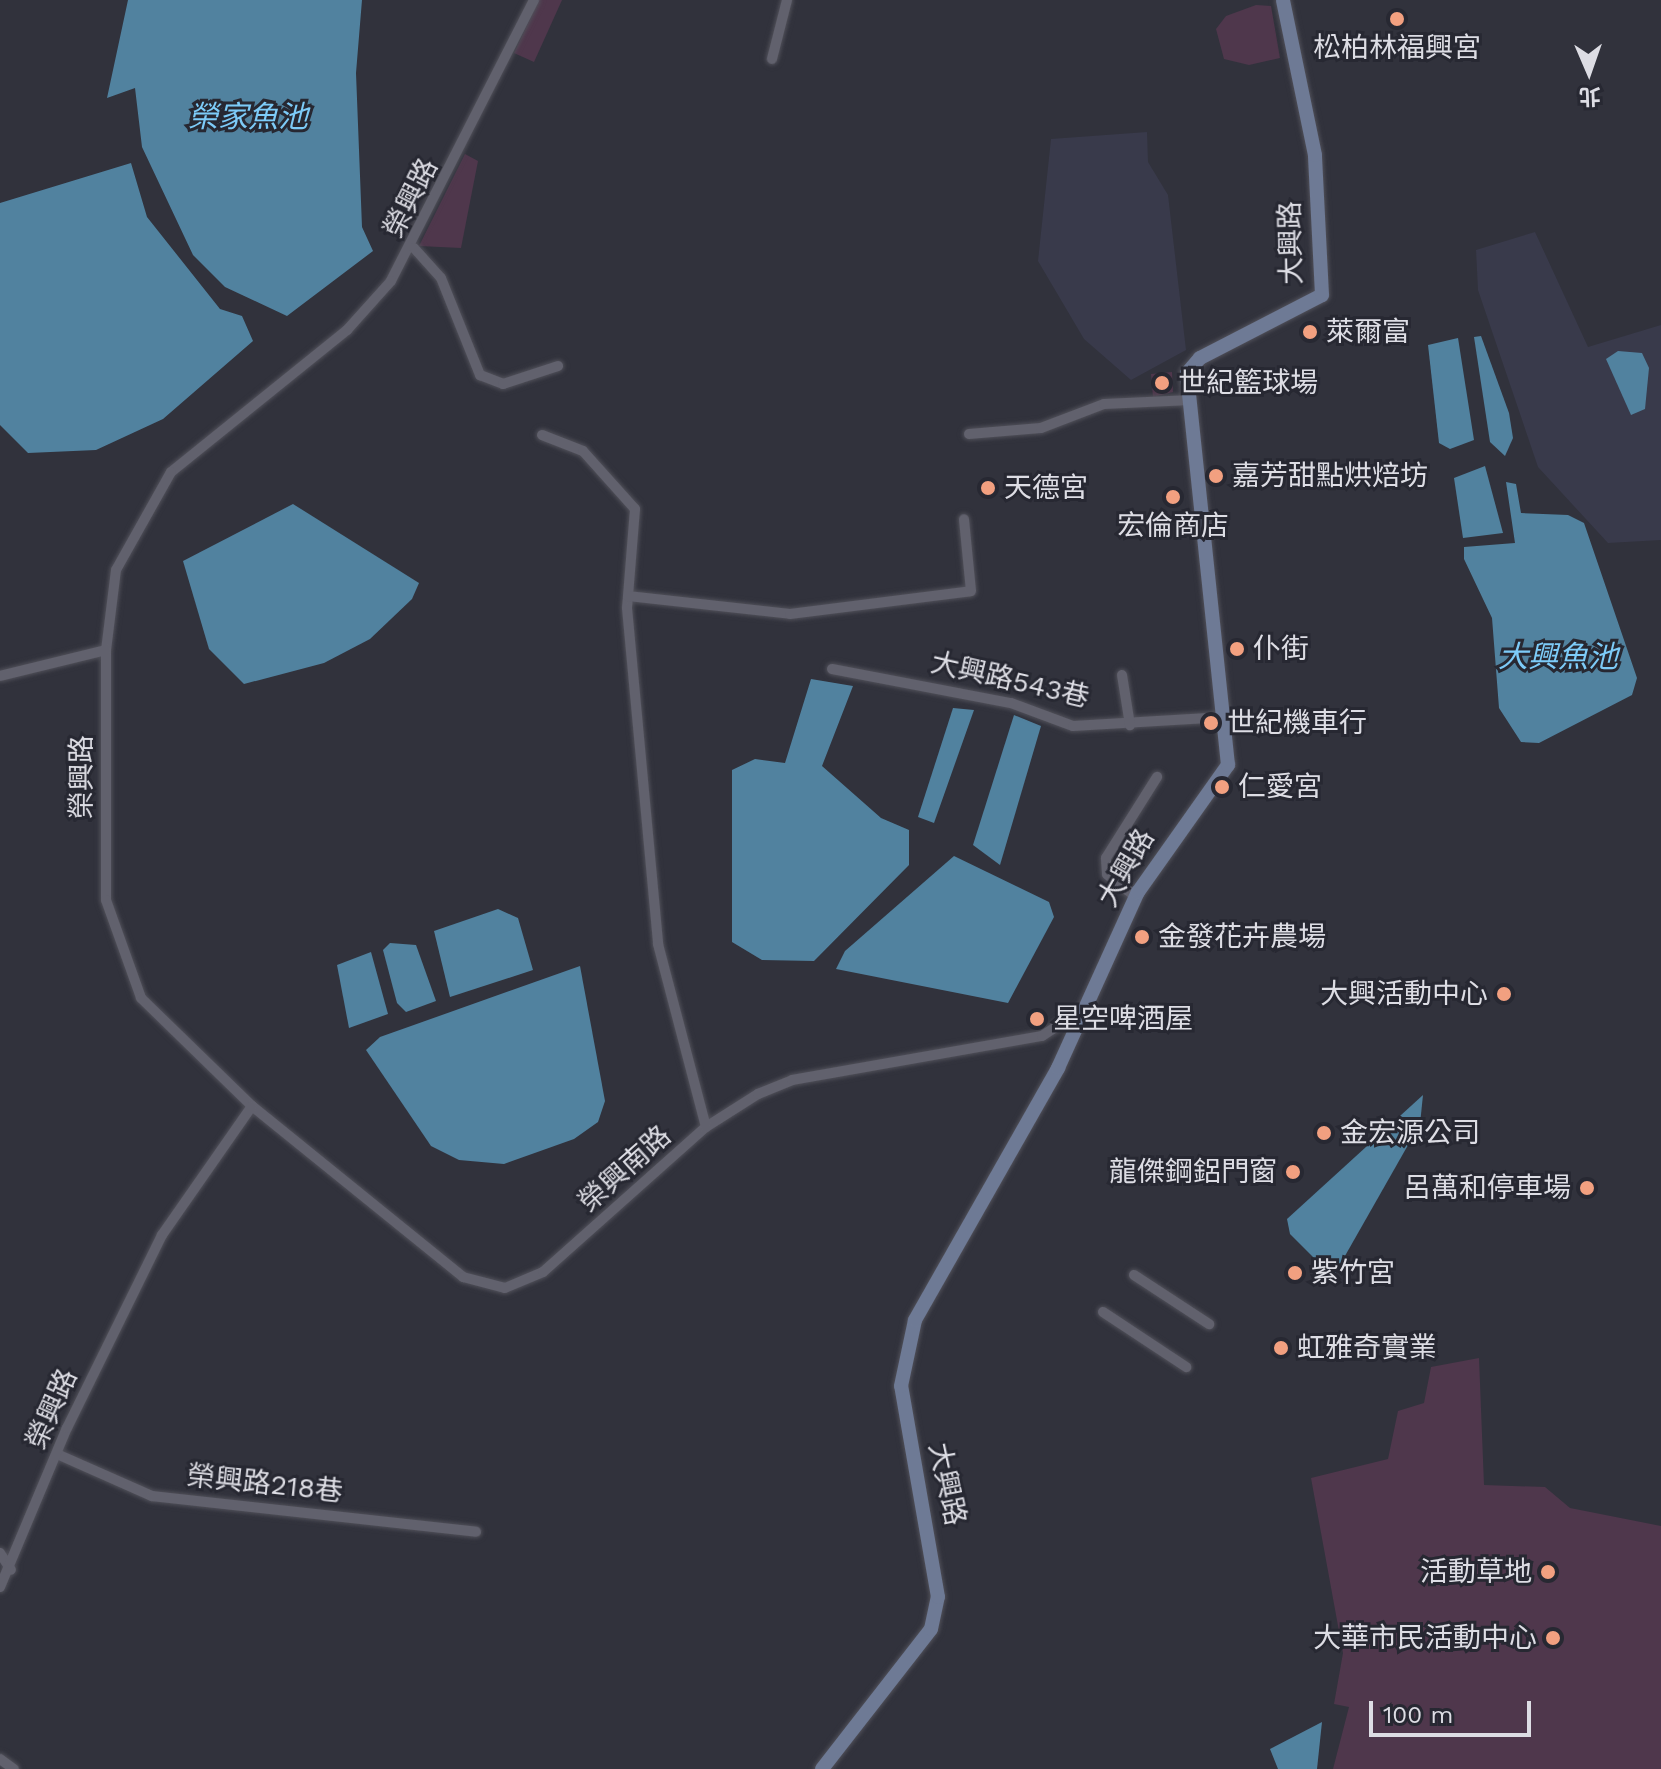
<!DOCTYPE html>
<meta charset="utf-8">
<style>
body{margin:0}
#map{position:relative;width:1661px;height:1769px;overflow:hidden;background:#31323c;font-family:"Work Sans","Noto Sans TC",sans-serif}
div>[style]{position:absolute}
.built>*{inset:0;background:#393a4b}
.green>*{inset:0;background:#4f374c}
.water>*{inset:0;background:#51829f}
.roads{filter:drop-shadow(0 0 2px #505059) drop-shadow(0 0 2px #505059)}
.street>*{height:10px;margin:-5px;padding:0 5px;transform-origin:5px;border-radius:5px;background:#61616d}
.secondary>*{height:14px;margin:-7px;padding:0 7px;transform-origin:7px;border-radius:7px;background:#6e7a95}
.dots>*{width:22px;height:22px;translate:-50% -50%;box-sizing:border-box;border:4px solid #272832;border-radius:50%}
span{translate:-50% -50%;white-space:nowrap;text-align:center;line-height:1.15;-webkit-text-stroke:6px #272832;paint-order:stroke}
.poi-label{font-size:28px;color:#dddde4}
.left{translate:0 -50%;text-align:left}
.right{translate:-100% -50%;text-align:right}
.street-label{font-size:28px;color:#dddde4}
.water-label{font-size:30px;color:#7dcbf8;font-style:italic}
.north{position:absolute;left:1549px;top:32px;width:80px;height:80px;-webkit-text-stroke:6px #272832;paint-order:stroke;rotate:178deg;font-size:22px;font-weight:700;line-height:32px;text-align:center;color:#dddde4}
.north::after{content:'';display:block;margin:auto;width:28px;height:36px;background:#dddde4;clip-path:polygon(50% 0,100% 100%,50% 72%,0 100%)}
.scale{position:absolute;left:1369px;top:1701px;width:162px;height:36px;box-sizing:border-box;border:4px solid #dddde4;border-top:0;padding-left:10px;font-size:24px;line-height:28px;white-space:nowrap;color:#dddde4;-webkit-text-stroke:6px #272832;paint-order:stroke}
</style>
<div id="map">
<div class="built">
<div style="clip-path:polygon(1147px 132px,1148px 162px,1168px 195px,1186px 350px,1131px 380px,1084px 339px,1038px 261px,1051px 139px)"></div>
<div style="clip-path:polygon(1535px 232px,1588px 347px,1661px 325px,1661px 540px,1608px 543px,1538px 467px,1478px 290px,1476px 250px)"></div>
</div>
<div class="green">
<div style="clip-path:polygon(539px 0,562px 0,534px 62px,514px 53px)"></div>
<div style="clip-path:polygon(1256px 5px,1271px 6px,1280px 58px,1249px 65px,1224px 59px,1216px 29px,1226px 16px)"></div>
<div style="clip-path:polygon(465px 154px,478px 161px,461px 248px,419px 246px)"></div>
<div style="clip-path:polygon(1172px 372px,1173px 392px,1153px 397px,1151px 374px)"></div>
<div style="clip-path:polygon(1479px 1358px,1484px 1485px,1545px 1487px,1570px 1508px,1661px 1526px,1661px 1769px,1333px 1769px,1349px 1707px,1334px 1704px,1343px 1653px,1311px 1478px,1388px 1459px,1398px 1411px,1424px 1403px,1431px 1367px)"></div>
</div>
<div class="water">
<div style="clip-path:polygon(128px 0,362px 0,356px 73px,362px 227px,373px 251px,287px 316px,225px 287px,193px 255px,142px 147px,135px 88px,107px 98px)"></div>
<div style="clip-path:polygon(131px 163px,147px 217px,220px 309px,242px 316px,253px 341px,163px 419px,96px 450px,28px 453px,0 425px,0 203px)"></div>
<div style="clip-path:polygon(1481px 336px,1509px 413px,1513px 438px,1505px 456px,1490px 442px,1474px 337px)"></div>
<div style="clip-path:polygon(1458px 338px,1474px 440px,1450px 449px,1439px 443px,1428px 345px)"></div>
<div style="clip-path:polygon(1618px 351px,1642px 353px,1649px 368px,1645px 409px,1631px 415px,1606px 359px)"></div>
<div style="clip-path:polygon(1485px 466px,1503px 533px,1463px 538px,1454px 478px)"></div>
<div style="clip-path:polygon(1506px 482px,1516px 484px,1521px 513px,1568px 515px,1584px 523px,1637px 678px,1632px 695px,1539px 743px,1521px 742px,1499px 708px,1492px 618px,1464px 559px,1464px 547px,1515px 543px)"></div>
<div style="clip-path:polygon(293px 504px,419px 583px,412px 599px,370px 639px,324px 663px,244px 684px,209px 649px,183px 561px)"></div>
<div style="clip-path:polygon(811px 679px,853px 686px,822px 766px,881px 818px,909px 830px,909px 865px,814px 961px,762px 960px,732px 942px,732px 770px,755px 759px,785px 763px)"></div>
<div style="clip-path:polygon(953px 708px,974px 710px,934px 823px,918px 817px)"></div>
<div style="clip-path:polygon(1014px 715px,1041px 726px,1000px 865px,973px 845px)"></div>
<div style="clip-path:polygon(954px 856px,1049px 902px,1054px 917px,1008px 1003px,836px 969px,845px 951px)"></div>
<div style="clip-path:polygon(498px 909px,518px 918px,533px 970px,450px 997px,434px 931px)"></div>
<div style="clip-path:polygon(390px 943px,416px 945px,436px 1001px,406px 1012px,397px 1003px,383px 950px)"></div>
<div style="clip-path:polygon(371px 952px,388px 1014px,349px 1028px,337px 965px)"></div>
<div style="clip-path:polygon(580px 966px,605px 1101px,598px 1122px,574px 1139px,504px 1164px,459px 1160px,431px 1146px,366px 1050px,380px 1037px)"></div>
<div style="clip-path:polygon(1423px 1095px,1420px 1124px,1333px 1277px,1290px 1234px,1287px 1219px)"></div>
<div style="clip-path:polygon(1322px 1722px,1317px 1769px,1278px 1769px,1270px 1749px)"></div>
</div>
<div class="roads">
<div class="street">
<div style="left:534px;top:0;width:315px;rotate:117deg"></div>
<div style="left:391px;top:281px;width:66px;rotate:131.9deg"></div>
<div style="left:347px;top:330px;width:226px;rotate:141.1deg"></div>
<div style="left:171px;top:472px;width:112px;rotate:119.3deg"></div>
<div style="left:116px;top:570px;width:81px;rotate:97.1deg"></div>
<div style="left:106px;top:650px;width:250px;rotate:90deg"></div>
<div style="left:106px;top:900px;width:104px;rotate:70.3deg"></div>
<div style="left:141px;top:998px;width:155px;rotate:44.2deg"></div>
<div style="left:252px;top:1106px;width:272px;rotate:39deg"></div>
<div style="left:463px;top:1277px;width:43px;rotate:14.7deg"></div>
<div style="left:505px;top:1288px;width:41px;rotate:-22.8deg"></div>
<div style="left:543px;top:1272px;width:218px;rotate:-41.7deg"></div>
<div style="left:706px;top:1127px;width:62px;rotate:-32.4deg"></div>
<div style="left:758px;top:1094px;width:37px;rotate:-22deg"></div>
<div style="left:792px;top:1080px;width:254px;rotate:-10deg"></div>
<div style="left:1042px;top:1036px;width:45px;rotate:-33.3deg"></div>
<div style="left:772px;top:59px;width:61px;rotate:-75.7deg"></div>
<div style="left:414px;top:248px;width:40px;rotate:48deg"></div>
<div style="left:441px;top:278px;width:105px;rotate:68.1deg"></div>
<div style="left:480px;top:375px;width:25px;rotate:21deg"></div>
<div style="left:503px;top:384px;width:58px;rotate:-18.1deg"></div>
<div style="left:969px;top:434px;width:72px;rotate:-4.8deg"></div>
<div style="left:1041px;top:428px;width:67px;rotate:-20.9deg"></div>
<div style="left:1104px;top:404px;width:87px;rotate:-2.6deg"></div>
<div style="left:542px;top:435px;width:44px;rotate:21.3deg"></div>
<div style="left:583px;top:451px;width:78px;rotate:48.1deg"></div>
<div style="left:635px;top:509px;width:99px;rotate:94.6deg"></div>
<div style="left:627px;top:608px;width:337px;rotate:84.7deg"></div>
<div style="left:658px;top:944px;width:189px;rotate:75.3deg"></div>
<div style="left:628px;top:596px;width:163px;rotate:6.3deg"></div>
<div style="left:790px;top:614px;width:182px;rotate:-7.2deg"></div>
<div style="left:971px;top:591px;width:72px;rotate:-95.6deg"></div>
<div style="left:832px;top:669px;width:182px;rotate:10.8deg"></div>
<div style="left:1011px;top:703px;width:66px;rotate:20.4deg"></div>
<div style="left:1073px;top:726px;width:152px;rotate:-3.4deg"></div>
<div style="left:1122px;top:675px;width:51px;rotate:80.9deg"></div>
<div style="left:0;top:676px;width:109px;rotate:-13.8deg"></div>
<div style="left:1136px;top:897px;width:37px;rotate:-142deg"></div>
<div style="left:1107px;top:874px;width:16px;rotate:-94deg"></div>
<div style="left:1106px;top:858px;width:96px;rotate:-57.8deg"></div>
<div style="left:1134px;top:1275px;width:90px;rotate:33.2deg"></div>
<div style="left:1103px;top:1312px;width:100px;rotate:33.5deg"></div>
<div style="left:57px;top:1454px;width:104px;rotate:23.9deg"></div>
<div style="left:152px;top:1496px;width:326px;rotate:6.3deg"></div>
<div style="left:0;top:1553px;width:20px;rotate:57deg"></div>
<div style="left:0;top:1587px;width:173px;rotate:-67.2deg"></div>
<div style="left:67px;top:1428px;width:215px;rotate:-63.8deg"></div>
<div style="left:162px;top:1235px;width:157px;rotate:-55.1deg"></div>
<div style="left:0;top:1759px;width:17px;rotate:36deg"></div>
</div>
<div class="secondary">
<div style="left:822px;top:1769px;width:177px;rotate:-52.1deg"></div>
<div style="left:931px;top:1629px;width:33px;rotate:-78deg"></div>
<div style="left:938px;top:1597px;width:214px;rotate:-99.9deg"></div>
<div style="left:901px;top:1386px;width:67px;rotate:-78deg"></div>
<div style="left:915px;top:1320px;width:290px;rotate:-60.4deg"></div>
<div style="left:1058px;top:1068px;width:193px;rotate:-65.6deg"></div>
<div style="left:1138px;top:892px;width:156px;rotate:-54.7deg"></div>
<div style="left:1228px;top:765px;width:394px;rotate:-96deg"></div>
<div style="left:1187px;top:373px;width:20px;rotate:-49deg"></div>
<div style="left:1200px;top:358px;width:137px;rotate:-27.3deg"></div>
<div style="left:1322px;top:295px;width:140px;rotate:-92.9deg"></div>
<div style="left:1315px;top:155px;width:158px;rotate:-101.7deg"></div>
</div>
</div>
<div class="dots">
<div style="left:1397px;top:19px;background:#f2a080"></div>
<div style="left:1310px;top:332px;background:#f2a080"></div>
<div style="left:1162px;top:383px;background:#f2a080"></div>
<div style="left:1216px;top:476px;background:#f2a080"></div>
<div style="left:988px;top:488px;background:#f2a080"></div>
<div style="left:1173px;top:497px;background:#f2a080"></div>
<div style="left:1237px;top:649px;background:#f2a080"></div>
<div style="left:1211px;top:723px;background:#f2a080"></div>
<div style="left:1222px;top:787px;background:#f2a080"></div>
<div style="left:1142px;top:937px;background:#f2a080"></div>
<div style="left:1504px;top:994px;background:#f2a080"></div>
<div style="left:1037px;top:1019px;background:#f2a080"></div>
<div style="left:1324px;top:1133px;background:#f2a080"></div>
<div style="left:1293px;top:1172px;background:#f2a080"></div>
<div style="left:1587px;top:1188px;background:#f2a080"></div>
<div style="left:1295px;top:1273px;background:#f2a080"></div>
<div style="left:1281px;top:1348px;background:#f2a080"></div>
<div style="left:1548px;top:1572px;background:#f2a080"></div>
<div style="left:1553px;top:1638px;background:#f2a080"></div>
</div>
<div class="poi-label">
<span style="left:1397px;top:48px">松柏林福興宮</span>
<span class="left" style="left:1326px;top:332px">萊爾富</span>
<span class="left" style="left:1178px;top:383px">世紀籃球場</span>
<span class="left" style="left:1232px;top:476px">嘉芳甜點烘焙坊</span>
<span class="left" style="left:1004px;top:488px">天德宮</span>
<span style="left:1173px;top:526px">宏倫商店</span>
<span class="left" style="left:1253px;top:649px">仆街</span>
<span class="left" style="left:1227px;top:723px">世紀機車行</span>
<span class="left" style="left:1238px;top:787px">仁愛宮</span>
<span class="left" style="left:1158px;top:937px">金發花卉農場</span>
<span class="right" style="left:1488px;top:994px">大興活動中心</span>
<span class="left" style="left:1053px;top:1019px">星空啤酒屋</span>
<span class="left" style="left:1340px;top:1133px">金宏源公司</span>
<span class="right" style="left:1277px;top:1172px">龍傑鋼鋁門窗</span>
<span class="right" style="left:1571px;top:1188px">呂萬和停車場</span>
<span class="left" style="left:1311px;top:1273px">紫竹宮</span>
<span class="left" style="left:1297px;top:1348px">虹雅奇實業</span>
<span class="right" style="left:1532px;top:1572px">活動草地</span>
<span class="right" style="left:1537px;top:1638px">大華市民活動中心</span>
</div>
<div class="street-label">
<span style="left:411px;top:198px;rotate:-63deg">榮興路</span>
<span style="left:1291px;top:243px;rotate:-91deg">大興路</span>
<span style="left:1010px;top:680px;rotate:13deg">大興路543巷</span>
<span style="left:82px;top:777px;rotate:-90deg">榮興路</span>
<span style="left:1126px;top:868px;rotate:-60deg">大興路</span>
<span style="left:625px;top:1169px;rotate:-42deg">榮興南路</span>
<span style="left:52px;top:1409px;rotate:-66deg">榮興路</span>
<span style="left:265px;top:1484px;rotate:6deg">榮興路218巷</span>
<span style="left:947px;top:1484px;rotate:78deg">大興路</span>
</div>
<div class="water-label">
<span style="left:248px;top:117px">榮家魚池</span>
<span style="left:1558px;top:657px">大興魚池</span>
</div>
<div class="north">北</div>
<div class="scale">100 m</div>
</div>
